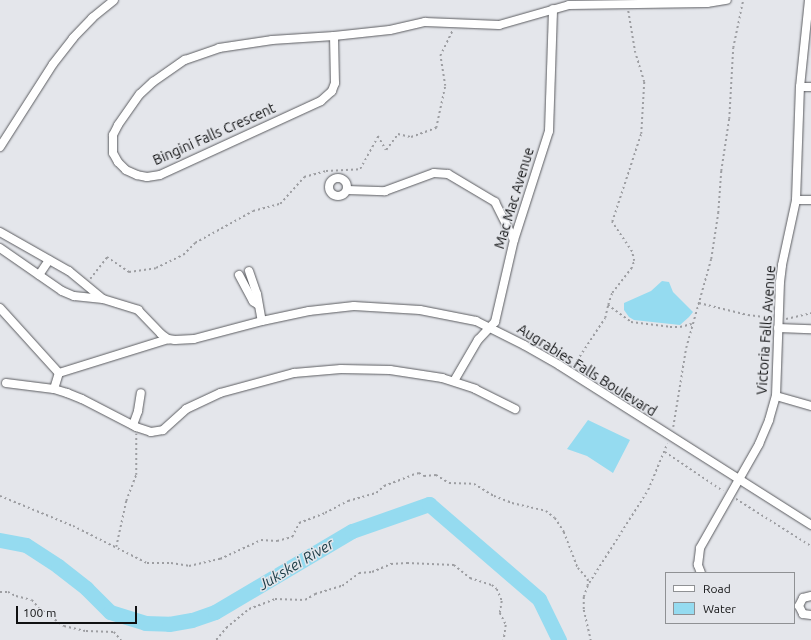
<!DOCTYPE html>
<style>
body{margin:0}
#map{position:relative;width:811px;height:640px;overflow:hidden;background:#e4e6eb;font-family:Ubuntu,sans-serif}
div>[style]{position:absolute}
.water>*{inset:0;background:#95dbf0}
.stream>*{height:2.5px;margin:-1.25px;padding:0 1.25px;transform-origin:1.25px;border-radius:1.25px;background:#95dbf0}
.river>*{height:15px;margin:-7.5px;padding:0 7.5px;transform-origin:7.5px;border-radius:7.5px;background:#95dbf0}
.path>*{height:1.5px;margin-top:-0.75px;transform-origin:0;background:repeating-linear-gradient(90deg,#9d9ea2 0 2px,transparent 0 5px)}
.roads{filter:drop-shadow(0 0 1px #5b5c60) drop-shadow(0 0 1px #5b5c60)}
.minor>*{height:8px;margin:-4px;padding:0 4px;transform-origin:4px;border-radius:4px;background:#fff}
.minor>.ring{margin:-4px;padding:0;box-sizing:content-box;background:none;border:8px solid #fff;border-radius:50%}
span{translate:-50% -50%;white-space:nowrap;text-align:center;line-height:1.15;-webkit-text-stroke:3px #e4e6eb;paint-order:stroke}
.street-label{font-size:14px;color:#101112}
.water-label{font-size:15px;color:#1a3b45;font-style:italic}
.legend{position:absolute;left:665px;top:572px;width:130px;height:52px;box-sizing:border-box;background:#e4e6eb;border:1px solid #8f9194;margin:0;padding:5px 7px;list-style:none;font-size:12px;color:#101112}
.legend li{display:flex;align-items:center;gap:8px;height:20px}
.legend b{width:20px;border:1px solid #8f9194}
.scale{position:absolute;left:16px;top:606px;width:121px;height:18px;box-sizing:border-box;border:2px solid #101112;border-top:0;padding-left:5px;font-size:12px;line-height:14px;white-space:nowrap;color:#101112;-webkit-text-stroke:3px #e4e6eb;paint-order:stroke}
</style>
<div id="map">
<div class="water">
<div style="clip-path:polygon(662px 281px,669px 282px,673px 292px,693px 312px,689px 317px,680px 325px,634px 320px,629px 317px,624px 310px,624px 303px,651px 291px)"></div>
<div style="clip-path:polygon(588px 420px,630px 440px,613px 473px,587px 456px,567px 449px)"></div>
</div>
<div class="stream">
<div style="left:0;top:544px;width:4px;rotate:-34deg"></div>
</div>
<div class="river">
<div style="left:0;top:540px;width:26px;rotate:11deg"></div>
<div style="left:26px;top:545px;width:38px;rotate:33deg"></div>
<div style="left:58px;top:566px;width:36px;rotate:38deg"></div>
<div style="left:86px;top:588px;width:34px;rotate:45deg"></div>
<div style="left:110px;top:612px;width:37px;rotate:17deg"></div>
<div style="left:145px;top:623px;width:24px;rotate:2deg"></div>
<div style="left:169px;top:624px;width:23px;rotate:-10deg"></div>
<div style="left:192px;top:620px;width:24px;rotate:-19deg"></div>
<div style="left:215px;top:612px;width:159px;rotate:-30.6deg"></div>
<div style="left:352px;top:531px;width:82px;rotate:-19.3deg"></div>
<div style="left:429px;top:504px;width:145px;rotate:40.8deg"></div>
<div style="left:539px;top:599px;width:46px;rotate:64deg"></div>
</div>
<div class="path">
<div style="left:90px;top:279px;width:28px;rotate:-52deg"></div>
<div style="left:107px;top:257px;width:27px;rotate:34deg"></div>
<div style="left:129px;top:272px;width:27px;rotate:-8deg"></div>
<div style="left:156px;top:268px;width:30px;rotate:-26deg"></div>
<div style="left:183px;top:255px;width:17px;rotate:-45deg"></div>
<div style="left:195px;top:243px;width:66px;rotate:-28.9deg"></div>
<div style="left:253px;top:211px;width:28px;rotate:-15deg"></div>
<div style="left:280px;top:204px;width:36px;rotate:-48deg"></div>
<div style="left:304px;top:177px;width:23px;rotate:-15deg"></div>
<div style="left:326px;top:171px;width:34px;rotate:-3deg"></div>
<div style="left:360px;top:169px;width:38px;rotate:-61deg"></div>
<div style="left:378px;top:136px;width:16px;rotate:60deg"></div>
<div style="left:386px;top:150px;width:20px;rotate:-53deg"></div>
<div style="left:398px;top:134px;width:13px;rotate:13deg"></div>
<div style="left:411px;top:137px;width:27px;rotate:-20deg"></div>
<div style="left:436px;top:128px;width:43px;rotate:-77.9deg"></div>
<div style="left:445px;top:86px;width:30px;rotate:-99deg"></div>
<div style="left:440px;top:56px;width:28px;rotate:-64deg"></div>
<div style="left:699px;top:303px;width:50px;rotate:13.8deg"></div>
<div style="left:748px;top:315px;width:24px;rotate:7deg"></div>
<div style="left:608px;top:305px;width:13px;rotate:-72deg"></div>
<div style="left:612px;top:293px;width:31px;rotate:-52deg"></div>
<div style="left:631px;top:269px;width:9px;rotate:-69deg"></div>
<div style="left:634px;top:261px;width:9px;rotate:-103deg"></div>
<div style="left:632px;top:252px;width:36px;rotate:-124deg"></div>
<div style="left:612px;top:222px;width:93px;rotate:-71.8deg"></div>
<div style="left:641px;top:134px;width:52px;rotate:-86.7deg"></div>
<div style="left:644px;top:82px;width:30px;rotate:-107deg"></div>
<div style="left:635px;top:53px;width:43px;rotate:-99.5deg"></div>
<div style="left:786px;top:319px;width:26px;rotate:-13deg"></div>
<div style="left:574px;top:365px;width:56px;rotate:-56.6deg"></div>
<div style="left:605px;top:318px;width:13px;rotate:-77deg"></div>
<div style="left:608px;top:305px;width:29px;rotate:36deg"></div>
<div style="left:631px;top:322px;width:39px;rotate:7deg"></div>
<div style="left:670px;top:327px;width:10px"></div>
<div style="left:680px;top:327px;width:12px;rotate:-14deg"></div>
<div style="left:673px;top:427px;width:80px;rotate:-80.7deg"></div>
<div style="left:686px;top:348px;width:92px;rotate:-74.3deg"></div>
<div style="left:711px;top:259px;width:47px;rotate:-81.3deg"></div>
<div style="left:718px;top:213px;width:42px;rotate:-85.9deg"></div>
<div style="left:721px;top:171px;width:53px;rotate:-81.3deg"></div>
<div style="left:729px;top:119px;width:71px;rotate:-86.8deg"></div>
<div style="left:733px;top:48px;width:49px;rotate:-78.2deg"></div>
<div style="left:665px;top:452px;width:70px;rotate:33.9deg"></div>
<div style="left:0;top:496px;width:79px;rotate:22.3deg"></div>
<div style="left:73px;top:526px;width:83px;rotate:26.6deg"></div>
<div style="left:147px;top:563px;width:24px"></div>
<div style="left:171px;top:563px;width:18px;rotate:9deg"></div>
<div style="left:189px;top:566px;width:32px;rotate:-13deg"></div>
<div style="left:220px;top:559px;width:45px;rotate:-24.9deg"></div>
<div style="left:261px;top:540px;width:16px;rotate:4deg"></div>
<div style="left:277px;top:541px;width:16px;rotate:-15deg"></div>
<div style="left:292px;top:537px;width:16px;rotate:-63deg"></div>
<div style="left:299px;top:523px;width:28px;rotate:-21deg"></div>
<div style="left:325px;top:513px;width:26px;rotate:-28deg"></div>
<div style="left:348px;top:501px;width:29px;rotate:-16deg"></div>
<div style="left:376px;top:493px;width:11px;rotate:-41deg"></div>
<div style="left:384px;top:486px;width:30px;rotate:-21deg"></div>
<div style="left:412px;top:475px;width:7px;rotate:-16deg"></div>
<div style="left:419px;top:473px;width:6px;rotate:31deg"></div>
<div style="left:424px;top:476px;width:12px;rotate:-5deg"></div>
<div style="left:436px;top:475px;width:15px;rotate:32deg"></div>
<div style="left:449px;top:483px;width:25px;rotate:2deg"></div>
<div style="left:474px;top:484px;width:23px;rotate:31deg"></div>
<div style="left:494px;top:496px;width:19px;rotate:21deg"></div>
<div style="left:512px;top:503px;width:35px;rotate:13deg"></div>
<div style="left:546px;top:511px;width:11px;rotate:38deg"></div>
<div style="left:555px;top:518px;width:17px;rotate:57deg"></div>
<div style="left:564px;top:532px;width:39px;rotate:69deg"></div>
<div style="left:578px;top:568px;width:15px;rotate:48deg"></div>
<div style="left:588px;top:579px;width:7px;rotate:90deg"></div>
<div style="left:588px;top:586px;width:12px;rotate:110deg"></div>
<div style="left:584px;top:597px;width:13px;rotate:90deg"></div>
<div style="left:584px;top:610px;width:31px;rotate:77deg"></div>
<div style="left:736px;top:499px;width:89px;rotate:32.1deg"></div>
<div style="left:116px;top:547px;width:47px;rotate:-77.7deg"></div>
<div style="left:126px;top:501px;width:28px;rotate:-69deg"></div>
<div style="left:136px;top:475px;width:41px;rotate:-90deg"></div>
<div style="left:589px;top:583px;width:110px;rotate:-57.6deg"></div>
<div style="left:648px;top:490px;width:50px;rotate:-67.6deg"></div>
<div style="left:0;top:592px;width:8px"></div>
<div style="left:8px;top:592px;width:9px;rotate:27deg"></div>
<div style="left:16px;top:596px;width:16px;rotate:14deg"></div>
<div style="left:32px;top:600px;width:11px;rotate:49deg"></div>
<div style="left:39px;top:608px;width:31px;rotate:36deg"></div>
<div style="left:64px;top:626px;width:23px;rotate:13deg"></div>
<div style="left:86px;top:631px;width:28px;rotate:2deg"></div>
<div style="left:114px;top:632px;width:11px;rotate:49deg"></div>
<div style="left:216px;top:640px;width:16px;rotate:-50deg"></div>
<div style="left:226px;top:628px;width:30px;rotate:-40deg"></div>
<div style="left:249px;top:609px;width:28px;rotate:-21deg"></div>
<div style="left:275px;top:599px;width:30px;rotate:2deg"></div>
<div style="left:305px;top:600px;width:12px;rotate:-31deg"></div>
<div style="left:315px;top:594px;width:28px;rotate:-17deg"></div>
<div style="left:342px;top:586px;width:21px;rotate:-37deg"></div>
<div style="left:359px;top:573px;width:13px;rotate:-4deg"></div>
<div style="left:372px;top:572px;width:21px;rotate:-23deg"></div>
<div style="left:391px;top:564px;width:16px;rotate:-4deg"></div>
<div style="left:407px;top:563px;width:47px;rotate:2.4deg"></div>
<div style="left:454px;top:565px;width:21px;rotate:39deg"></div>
<div style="left:470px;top:578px;width:23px;rotate:18deg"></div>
<div style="left:492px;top:585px;width:6px;rotate:39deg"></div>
<div style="left:497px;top:589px;width:13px;rotate:67deg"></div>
<div style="left:502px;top:601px;width:12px;rotate:99deg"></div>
<div style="left:500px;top:613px;width:13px;rotate:63deg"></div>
<div style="left:506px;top:625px;width:15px;rotate:98deg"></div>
</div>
<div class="roads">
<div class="minor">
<div style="left:334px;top:36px;width:47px;rotate:88.8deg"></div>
<div style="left:335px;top:83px;width:9px;rotate:111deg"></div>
<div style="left:332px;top:91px;width:15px;rotate:138deg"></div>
<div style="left:321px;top:101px;width:177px;rotate:155.3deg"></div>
<div style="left:160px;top:175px;width:13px;rotate:171deg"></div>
<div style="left:147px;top:177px;width:10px;rotate:-169deg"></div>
<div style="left:137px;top:175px;width:12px;rotate:-156deg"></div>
<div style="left:126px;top:170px;width:11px;rotate:-135deg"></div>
<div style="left:118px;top:162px;width:10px;rotate:-119deg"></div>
<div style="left:113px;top:153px;width:18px;rotate:-90deg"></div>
<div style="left:113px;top:135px;width:11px;rotate:-63deg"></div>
<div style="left:118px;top:125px;width:38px;rotate:-55deg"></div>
<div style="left:140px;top:94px;width:18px;rotate:-43deg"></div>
<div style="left:153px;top:82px;width:39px;rotate:-35deg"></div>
<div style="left:185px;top:60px;width:36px;rotate:-19deg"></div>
<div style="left:219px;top:48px;width:54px;rotate:-8.6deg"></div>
<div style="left:272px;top:40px;width:62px;rotate:-3.7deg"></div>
<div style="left:334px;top:36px;width:56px;rotate:-6.1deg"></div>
<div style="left:390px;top:30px;width:36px;rotate:-13deg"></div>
<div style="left:425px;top:22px;width:74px;rotate:2.3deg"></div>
<div style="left:499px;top:25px;width:73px;rotate:-15.9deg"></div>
<div style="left:569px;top:5px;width:138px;rotate:-0.8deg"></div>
<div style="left:707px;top:3px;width:20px;rotate:-9deg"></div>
<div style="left:800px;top:87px;width:11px"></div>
<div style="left:0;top:147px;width:98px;rotate:-57.4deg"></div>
<div style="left:53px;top:64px;width:33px;rotate:-52deg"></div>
<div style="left:73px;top:38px;width:28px;rotate:-46deg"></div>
<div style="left:92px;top:18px;width:28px;rotate:-39deg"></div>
<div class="ring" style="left:329px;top:178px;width:10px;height:10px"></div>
<div style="left:347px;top:190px;width:38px;rotate:2deg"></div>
<div style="left:385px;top:191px;width:52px;rotate:-20.2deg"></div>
<div style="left:434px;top:173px;width:14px;rotate:4deg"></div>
<div style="left:448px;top:174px;width:55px;rotate:30.8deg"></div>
<div style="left:495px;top:202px;width:42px;rotate:63.4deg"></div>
<div style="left:796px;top:200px;width:15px"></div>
<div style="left:0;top:232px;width:79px;rotate:29.5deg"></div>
<div style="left:69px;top:271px;width:44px;rotate:39.5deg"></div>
<div style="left:0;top:248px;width:75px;rotate:34.7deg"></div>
<div style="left:62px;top:291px;width:13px;rotate:23deg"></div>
<div style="left:74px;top:296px;width:29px;rotate:6deg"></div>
<div style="left:103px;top:299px;width:37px;rotate:17deg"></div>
<div style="left:138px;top:310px;width:33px;rotate:46deg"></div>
<div style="left:161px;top:334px;width:9px;rotate:36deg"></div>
<div style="left:168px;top:339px;width:7px;rotate:8deg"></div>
<div style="left:175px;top:340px;width:19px;rotate:-3deg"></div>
<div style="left:194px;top:339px;width:70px;rotate:-14.8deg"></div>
<div style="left:262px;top:321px;width:48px;rotate:-12deg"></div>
<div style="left:309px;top:311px;width:45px;rotate:-6.3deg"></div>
<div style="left:354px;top:306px;width:66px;rotate:3.5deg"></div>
<div style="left:420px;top:310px;width:57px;rotate:11.1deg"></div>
<div style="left:476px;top:321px;width:54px;rotate:26.6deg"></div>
<div style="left:524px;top:345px;width:40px;rotate:29.7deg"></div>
<div style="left:559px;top:365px;width:299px;rotate:32.4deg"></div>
<div style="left:249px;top:271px;width:24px;rotate:71deg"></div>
<div style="left:257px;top:294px;width:27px;rotate:80deg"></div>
<div style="left:39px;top:275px;width:18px;rotate:-56deg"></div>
<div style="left:239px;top:275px;width:30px;rotate:62deg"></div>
<div style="left:253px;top:301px;width:5px;rotate:37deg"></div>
<div style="left:0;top:308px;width:88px;rotate:47.8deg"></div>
<div style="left:778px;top:328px;width:33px;rotate:2deg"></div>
<div style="left:454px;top:381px;width:48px;rotate:-59.7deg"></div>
<div style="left:478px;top:340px;width:25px;rotate:-47deg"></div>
<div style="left:495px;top:322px;width:84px;rotate:-77deg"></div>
<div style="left:514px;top:240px;width:114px;rotate:-72.2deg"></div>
<div style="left:549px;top:131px;width:122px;rotate:-88.1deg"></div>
<div style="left:6px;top:383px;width:48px;rotate:7.1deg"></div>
<div style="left:54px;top:389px;width:14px;rotate:17deg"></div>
<div style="left:67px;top:393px;width:16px;rotate:22deg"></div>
<div style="left:82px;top:399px;width:61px;rotate:27.4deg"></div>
<div style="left:136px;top:427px;width:16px;rotate:18deg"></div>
<div style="left:151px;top:432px;width:12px;rotate:-9deg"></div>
<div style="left:163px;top:430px;width:31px;rotate:-42deg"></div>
<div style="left:186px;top:409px;width:38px;rotate:-25deg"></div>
<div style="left:220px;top:393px;width:77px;rotate:-15.1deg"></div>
<div style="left:294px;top:373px;width:47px;rotate:-4.9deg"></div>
<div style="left:341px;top:369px;width:49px;rotate:1.2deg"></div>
<div style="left:390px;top:370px;width:53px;rotate:8.7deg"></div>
<div style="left:442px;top:378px;width:35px;rotate:18deg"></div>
<div style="left:475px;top:389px;width:45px;rotate:26.6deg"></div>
<div style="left:54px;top:389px;width:17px;rotate:-73deg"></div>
<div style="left:59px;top:373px;width:114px;rotate:-17.3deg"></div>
<div style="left:776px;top:396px;width:36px;rotate:16deg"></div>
<div style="left:133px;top:425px;width:15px;rotate:-70deg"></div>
<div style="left:138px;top:411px;width:18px;rotate:-81deg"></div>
<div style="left:701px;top:573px;width:9px;rotate:-111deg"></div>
<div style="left:698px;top:565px;width:17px;rotate:-83deg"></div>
<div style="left:700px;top:548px;width:120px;rotate:-60.4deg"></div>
<div style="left:759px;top:444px;width:26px;rotate:-67deg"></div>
<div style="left:769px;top:420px;width:25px;rotate:-74deg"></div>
<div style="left:776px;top:396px;width:114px;rotate:-88deg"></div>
<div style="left:780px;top:282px;width:17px;rotate:-83deg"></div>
<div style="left:782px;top:265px;width:66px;rotate:-77.8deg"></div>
<div style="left:796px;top:200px;width:113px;rotate:-88deg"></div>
<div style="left:800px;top:87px;width:87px;rotate:-84.1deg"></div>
<div style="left:811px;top:596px;width:8px;rotate:166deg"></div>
<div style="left:803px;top:598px;width:9px;rotate:117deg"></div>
<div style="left:799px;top:606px;width:9px;rotate:63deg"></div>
<div style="left:803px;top:614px;width:8px;rotate:7deg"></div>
</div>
</div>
<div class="street-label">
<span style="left:214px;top:134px;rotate:-24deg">Bingini Falls Crescent</span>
<span style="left:514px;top:198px;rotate:-73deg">Mac Mac Avenue</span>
<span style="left:766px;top:330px;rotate:-86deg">Victoria Falls Avenue</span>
<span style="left:587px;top:370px;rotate:32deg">Augrabies Falls Boulevard</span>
</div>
<div class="water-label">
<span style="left:296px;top:564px;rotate:-31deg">Jukskei River</span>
</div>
<ul class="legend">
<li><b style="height:5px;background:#fff"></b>Road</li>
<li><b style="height:11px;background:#95dbf0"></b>Water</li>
</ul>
<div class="scale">100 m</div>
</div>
